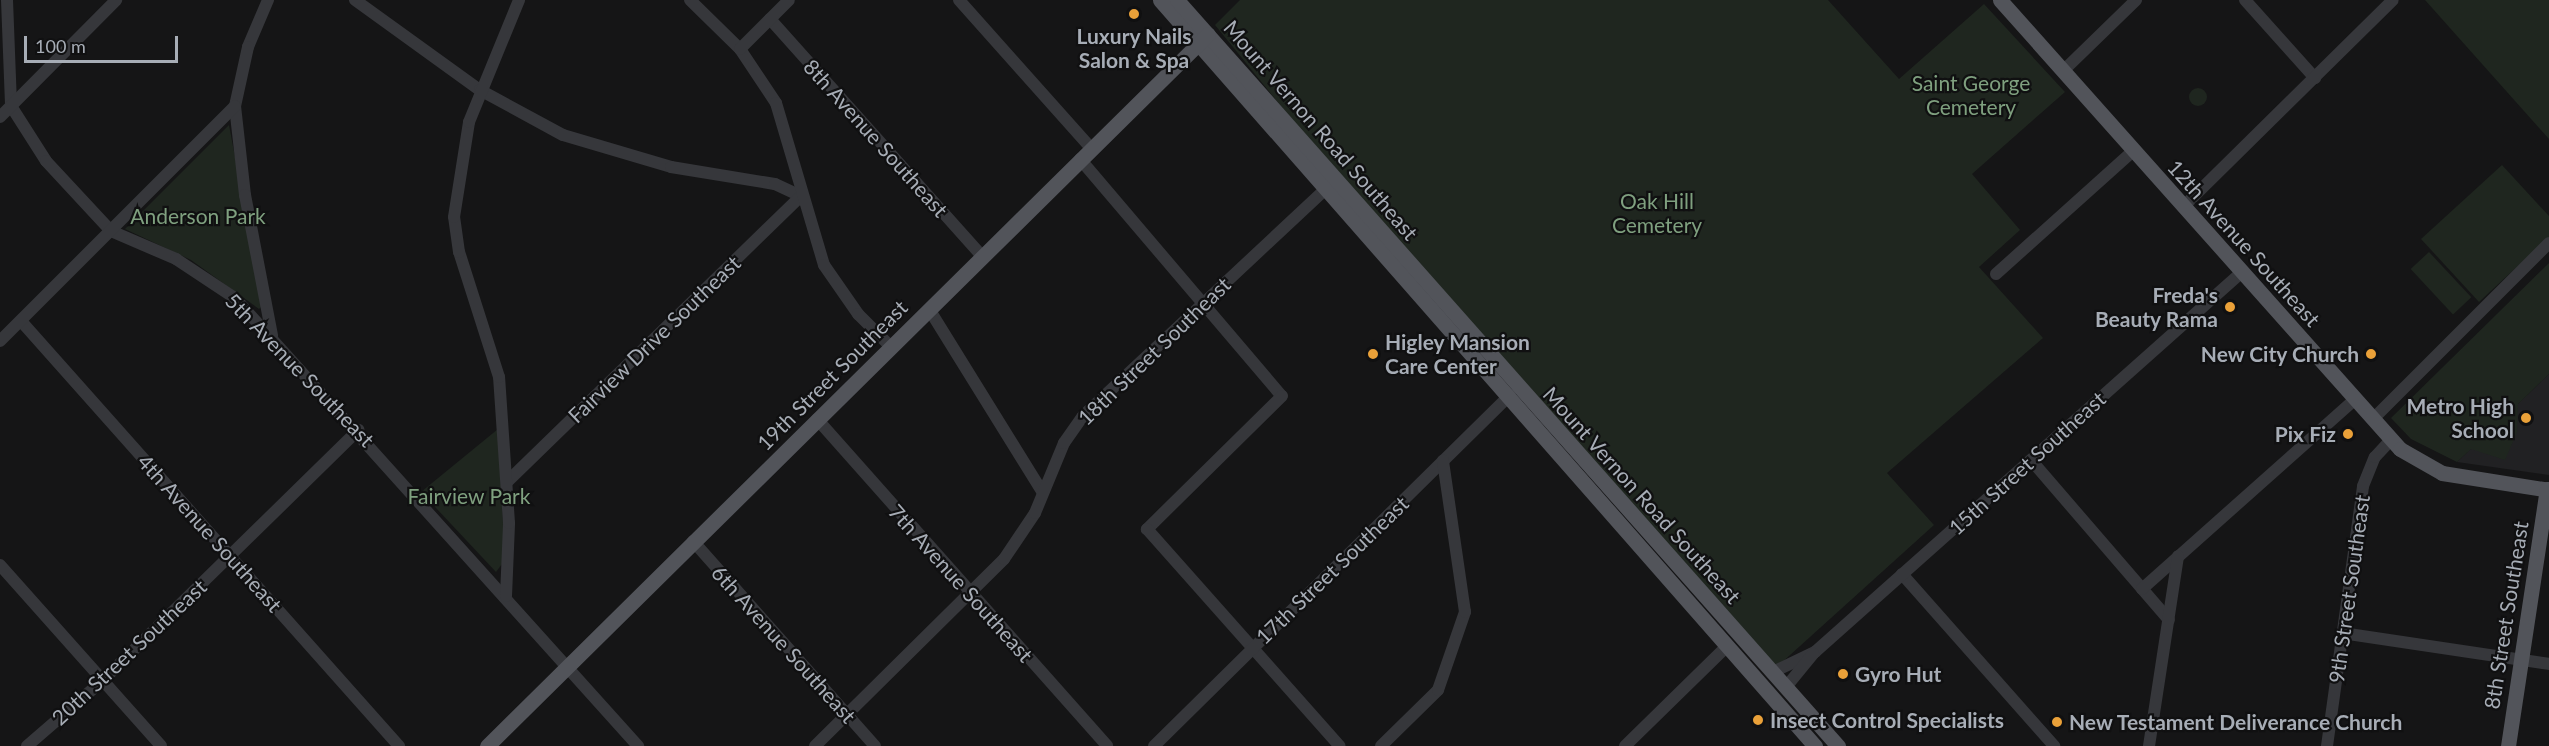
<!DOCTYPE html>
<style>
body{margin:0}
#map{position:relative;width:2549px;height:746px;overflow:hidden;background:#151516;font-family:Lato,sans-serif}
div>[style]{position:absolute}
.built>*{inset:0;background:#212123}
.green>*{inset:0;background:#1f261f;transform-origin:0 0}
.round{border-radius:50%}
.minor>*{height:12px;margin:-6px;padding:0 6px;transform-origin:6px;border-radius:6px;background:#36373b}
.major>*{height:15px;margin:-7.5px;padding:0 7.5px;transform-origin:7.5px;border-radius:7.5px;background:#52545a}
.dots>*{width:16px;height:16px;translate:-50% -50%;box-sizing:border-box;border:3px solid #101011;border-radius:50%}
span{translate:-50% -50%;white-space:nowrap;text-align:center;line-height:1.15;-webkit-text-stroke:4.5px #101011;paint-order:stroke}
.poi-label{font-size:21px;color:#a7adb6;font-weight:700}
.right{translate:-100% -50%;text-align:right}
.left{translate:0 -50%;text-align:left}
.park-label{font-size:21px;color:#7fa07f}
.street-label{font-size:21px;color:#a7adb6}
.scale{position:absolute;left:24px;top:36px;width:154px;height:27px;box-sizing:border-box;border:3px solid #a7adb6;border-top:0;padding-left:8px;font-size:18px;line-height:21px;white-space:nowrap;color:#a7adb6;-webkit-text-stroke:4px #101011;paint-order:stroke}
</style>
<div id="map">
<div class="built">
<div style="clip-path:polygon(2549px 374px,2549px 475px,2457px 462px)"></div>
</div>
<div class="green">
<div style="clip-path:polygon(1240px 0,1828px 0,1899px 79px,1984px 4px,2065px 92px,1972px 174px,2020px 230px,1979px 267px,2043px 338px,1887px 473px,1934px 525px,1779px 665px,1773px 664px,1302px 132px,1215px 25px)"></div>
<div style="clip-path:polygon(2425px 0,2549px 0,2549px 139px)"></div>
<div class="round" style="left:2189px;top:88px;width:18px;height:18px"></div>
<div style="clip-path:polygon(229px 125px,263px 305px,259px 309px,191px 260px,125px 229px)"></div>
<div style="clip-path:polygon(2502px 165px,2549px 216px,2549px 237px,2479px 302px,2421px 239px)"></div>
<div style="left:2429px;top:252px;width:62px;height:25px;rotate:47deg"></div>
<div style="clip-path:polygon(2549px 263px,2549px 374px,2518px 404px,2517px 432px,2505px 460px,2471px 449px,2457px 462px,2411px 439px,2391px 418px)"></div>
<div style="clip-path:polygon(498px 429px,505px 560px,496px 572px,421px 492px)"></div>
</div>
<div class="minor">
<div style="left:7px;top:0;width:106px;rotate:87.8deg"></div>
<div style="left:11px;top:106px;width:65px;rotate:57.5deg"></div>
<div style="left:46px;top:161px;width:96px;rotate:47.1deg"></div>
<div style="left:111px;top:231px;width:71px;rotate:23.3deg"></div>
<div style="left:176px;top:259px;width:71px;rotate:33.5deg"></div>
<div style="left:235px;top:298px;width:603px;rotate:48.03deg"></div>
<div style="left:268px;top:0;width:51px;rotate:113.1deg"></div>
<div style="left:248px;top:47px;width:60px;rotate:102.4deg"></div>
<div style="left:235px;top:106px;width:90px;rotate:83.6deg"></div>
<div style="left:245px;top:195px;width:143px;rotate:79.1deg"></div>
<div style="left:355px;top:0;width:154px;rotate:35.8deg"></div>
<div style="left:480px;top:90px;width:94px;rotate:28.5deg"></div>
<div style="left:563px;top:135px;width:113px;rotate:16.5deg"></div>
<div style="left:671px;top:167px;width:105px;rotate:9.3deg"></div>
<div style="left:775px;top:184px;width:29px;rotate:25deg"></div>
<div style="left:801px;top:196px;width:410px;rotate:135.8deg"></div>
<div style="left:690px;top:0;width:70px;rotate:44.4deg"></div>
<div style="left:740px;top:49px;width:65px;rotate:56.3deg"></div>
<div style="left:776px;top:103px;width:169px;rotate:73.5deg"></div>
<div style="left:824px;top:265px;width:60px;rotate:55.2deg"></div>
<div style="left:858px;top:314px;width:45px;rotate:45deg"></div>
<div style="left:959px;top:0;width:198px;rotate:48.3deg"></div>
<div style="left:2245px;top:0;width:105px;rotate:48.1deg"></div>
<div style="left:770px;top:19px;width:318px;rotate:48.2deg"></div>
<div style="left:740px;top:49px;width:69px;rotate:-45deg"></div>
<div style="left:2063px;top:71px;width:102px;rotate:-44.2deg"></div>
<div style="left:0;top:117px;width:165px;rotate:-45.2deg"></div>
<div style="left:1080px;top:159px;width:311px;rotate:49.6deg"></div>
<div style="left:1282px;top:396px;width:190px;rotate:135.4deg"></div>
<div style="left:1147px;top:529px;width:290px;rotate:48.4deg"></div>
<div style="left:2184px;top:206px;width:293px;rotate:-44.6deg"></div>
<div style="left:1996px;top:274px;width:186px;rotate:-41.9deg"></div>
<div style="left:929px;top:309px;width:216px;rotate:58.2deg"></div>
<div style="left:21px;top:321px;width:569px;rotate:48.35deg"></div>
<div style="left:0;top:341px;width:332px;rotate:-45deg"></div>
<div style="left:817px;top:419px;width:437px;rotate:48.4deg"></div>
<div style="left:2373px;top:419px;width:249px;rotate:-45deg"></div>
<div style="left:2031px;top:460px;width:211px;rotate:49.2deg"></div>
<div style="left:693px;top:541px;width:274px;rotate:48.4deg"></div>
<div style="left:0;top:565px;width:242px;rotate:48.3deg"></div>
<div style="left:1902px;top:574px;width:230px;rotate:48.5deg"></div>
<div style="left:2142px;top:589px;width:285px;rotate:-41.7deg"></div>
<div style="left:506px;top:596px;width:73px;rotate:-87.6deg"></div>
<div style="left:509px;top:523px;width:146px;rotate:-93.9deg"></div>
<div style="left:499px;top:377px;width:131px;rotate:-107.7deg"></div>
<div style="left:459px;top:252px;width:35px;rotate:-98deg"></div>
<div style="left:454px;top:217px;width:96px;rotate:-81deg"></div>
<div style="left:469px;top:122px;width:132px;rotate:-67.7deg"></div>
<div style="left:2342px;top:633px;width:209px;rotate:8.5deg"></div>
<div style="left:1773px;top:672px;width:47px;rotate:-25.5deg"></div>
<div style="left:1815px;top:652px;width:572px;rotate:-41.67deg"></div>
<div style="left:1786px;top:687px;width:43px;rotate:-50.7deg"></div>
<div style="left:27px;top:746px;width:99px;rotate:-40.9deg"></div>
<div style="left:102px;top:681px;width:359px;rotate:-44.4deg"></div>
<div style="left:815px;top:746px;width:266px;rotate:-44.7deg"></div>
<div style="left:1004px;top:559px;width:55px;rotate:-56deg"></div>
<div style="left:1035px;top:513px;width:76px;rotate:-67.5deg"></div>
<div style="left:1064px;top:443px;width:33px;rotate:-55deg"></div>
<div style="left:1083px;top:416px;width:334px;rotate:-43.1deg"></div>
<div style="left:1154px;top:746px;width:500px;rotate:-44.6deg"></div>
<div style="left:1381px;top:746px;width:80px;rotate:-44.5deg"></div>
<div style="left:1438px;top:690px;width:83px;rotate:-70.9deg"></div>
<div style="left:1465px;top:612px;width:153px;rotate:-98.3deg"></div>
<div style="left:1625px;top:746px;width:141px;rotate:-44.4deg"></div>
<div style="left:2149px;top:746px;width:192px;rotate:-81.3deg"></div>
<div style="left:2327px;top:746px;width:262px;rotate:-82.1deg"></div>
<div style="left:2363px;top:486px;width:31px;rotate:-68deg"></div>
<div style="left:2375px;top:457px;width:23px;rotate:-47deg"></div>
</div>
<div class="major">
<div style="left:1160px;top:0;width:993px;rotate:48.72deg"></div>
<div style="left:1177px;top:0;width:997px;rotate:48.46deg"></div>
<div style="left:2000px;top:0;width:601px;rotate:48.3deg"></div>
<div style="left:2400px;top:449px;width:48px;rotate:29.7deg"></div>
<div style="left:2442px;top:473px;width:108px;rotate:9deg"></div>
<div style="left:487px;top:746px;width:1013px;rotate:-44.64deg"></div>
<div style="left:2508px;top:746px;width:260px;rotate:-81.4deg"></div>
</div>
<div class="dots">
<div style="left:1134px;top:14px;background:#eaa139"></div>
<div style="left:2230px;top:307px;background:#eaa139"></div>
<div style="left:1373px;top:354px;background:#eaa139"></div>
<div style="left:2371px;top:354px;background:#eaa139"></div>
<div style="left:2526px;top:418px;background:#eaa139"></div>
<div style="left:2348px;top:434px;background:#eaa139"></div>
<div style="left:1843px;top:674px;background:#eaa139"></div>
<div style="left:1758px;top:720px;background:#eaa139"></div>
<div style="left:2057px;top:722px;background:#eaa139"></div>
</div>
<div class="poi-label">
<span style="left:1134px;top:48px">Luxury Nails<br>Salon &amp; Spa</span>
<span class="right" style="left:2218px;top:307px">Freda's<br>Beauty Rama</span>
<span class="left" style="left:1385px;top:354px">Higley Mansion<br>Care Center</span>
<span class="right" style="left:2359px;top:354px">New City Church</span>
<span class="right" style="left:2514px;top:418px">Metro High<br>School</span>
<span class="right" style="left:2336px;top:434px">Pix Fiz</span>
<span class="left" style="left:1855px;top:674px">Gyro Hut</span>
<span class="left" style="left:1770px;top:720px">Insect Control Specialists</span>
<span class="left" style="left:2069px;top:722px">New Testament Deliverance Church</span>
</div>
<div class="park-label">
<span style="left:1971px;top:95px">Saint George<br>Cemetery</span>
<span style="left:1657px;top:213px">Oak Hill<br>Cemetery</span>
<span style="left:198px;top:216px">Anderson Park</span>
<span style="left:469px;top:496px">Fairview Park</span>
</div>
<div class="street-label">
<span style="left:1321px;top:130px;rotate:49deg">Mount Vernon Road Southeast</span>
<span style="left:876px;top:138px;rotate:48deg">8th Avenue Southeast</span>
<span style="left:2244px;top:243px;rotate:48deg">12th Avenue Southeast</span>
<span style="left:654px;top:339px;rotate:-44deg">Fairview Drive Southeast</span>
<span style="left:1154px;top:351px;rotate:-44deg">18th Street Southeast</span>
<span style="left:300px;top:370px;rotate:46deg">5th Avenue Southeast</span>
<span style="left:832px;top:375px;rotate:-45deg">19th Street Southeast</span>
<span style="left:2027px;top:463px;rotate:-42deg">15th Street Southeast</span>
<span style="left:1642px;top:495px;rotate:48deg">Mount Vernon Road Southeast</span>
<span style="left:210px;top:533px;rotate:48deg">4th Avenue Southeast</span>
<span style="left:1332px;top:570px;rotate:-44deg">17th Street Southeast</span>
<span style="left:961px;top:583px;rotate:48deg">7th Avenue Southeast</span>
<span style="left:2349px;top:589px;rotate:-82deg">9th Street Southeast</span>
<span style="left:2506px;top:615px;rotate:-81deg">8th Street Southeast</span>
<span style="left:784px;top:644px;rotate:48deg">6th Avenue Southeast</span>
<span style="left:129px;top:652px;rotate:-43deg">20th Street Southeast</span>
</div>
<div class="scale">100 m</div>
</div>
